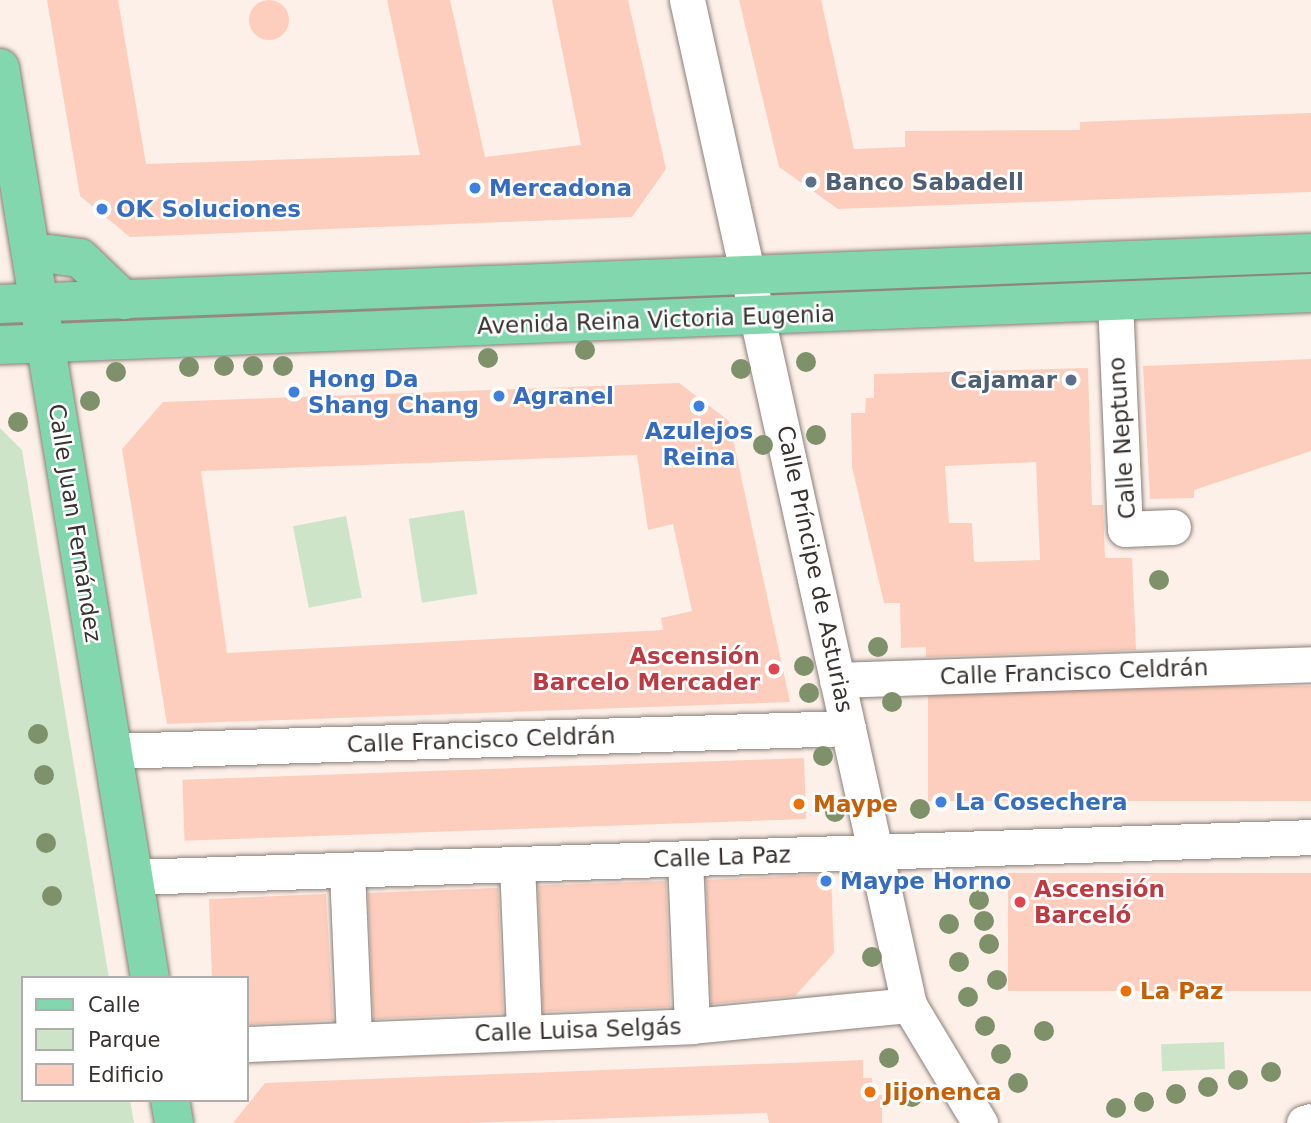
<!DOCTYPE html>
<meta charset="utf-8">
<style>
body{margin:0}
#map{position:relative;width:1311px;height:1123px;overflow:hidden;background:#fdf0e9;font-family:"DejaVu Sans",sans-serif}
div>[style]{position:absolute}
.green>*{inset:0;background:#cee4c8;transform-origin:0 0}
.building>*{inset:0;background:#fdcebd;transform-origin:0 0}
.round{border-radius:50%}
.roads{filter:drop-shadow(0 0 2px #8a7f78) drop-shadow(0 0 2px #8a7f78)}
.minor>*{height:35px;margin:-17.5px;padding:0 17.5px;transform-origin:17.5px;border-radius:17.5px;background:#fff}
.major>*{height:38px;margin:-19px;padding:0 19px;transform-origin:19px;border-radius:19px;background:#82d7af}
.trees>*{width:20px;height:20px;margin:-10px;border-radius:50%;background:#7e916a}
.dots>*{width:19px;height:19px;translate:-50% -50%;box-sizing:border-box;border:4px solid #fff;border-radius:50%}
span{translate:-50% -50%;white-space:nowrap;text-align:center;line-height:1.15;-webkit-text-stroke:5px #fff;paint-order:stroke}
.service-label{font-size:23px;color:#4e5e75;font-weight:700}
.left{translate:0 -50%;text-align:left}
.right{translate:-100% -50%;text-align:right}
.shop-label{font-size:23px;color:#366cbe;font-weight:700}
.street-label{font-size:23px;color:#383330}
.health-label{font-size:23px;color:#be3a42;font-weight:700}
.food-label{font-size:23px;color:#c56008;font-weight:700}
.legend{position:absolute;left:21px;top:976px;width:228px;height:126px;box-sizing:border-box;background:#fff;border:2px solid #afadac;margin:0;padding:9px 12px;list-style:none;font-size:21px;color:#383330}
.legend li{display:flex;align-items:center;gap:14px;height:35px}
.legend b{width:35px;border:2px solid #afadac}
</style>
<div id="map">
<div class="green">
<div style="clip-path:polygon(0 428px,22px 450px,109px 978px,23px 978px,23px 1100px,130px 1100px,134px 1123px,0 1123px)"></div>
<div style="left:464px;top:510px;width:85px;height:56px;rotate:81deg"></div>
<div style="left:346px;top:516px;width:83px;height:54px;rotate:79deg"></div>
<div style="left:1224px;top:1042px;width:27px;height:63px;rotate:88deg"></div>
</div>
<div class="building">
<div class="round" style="left:249px;top:0;width:40px;height:40px"></div>
<div style="clip-path:polygon(47px 0,118px 0,146px 164px,420px 155px,387px 0,450px 0,485px 157px,581px 145px,552px 0,628px 0,666px 169px,632px 217px,130px 237px,80px 196px)"></div>
<div style="clip-path:polygon(739px 0,821px 0,854px 149px,905px 147px,905px 131px,1080px 130px,1080px 122px,1311px 113px,1311px 192px,838px 209px,779px 167px)"></div>
<div style="clip-path:polygon(1311px 359px,1311px 451px,1194px 490px,1194px 498px,1150px 499px,1143px 366px)"></div>
<div style="clip-path:polygon(evenodd,1088px 368px,1092px 505px,1103px 505px,1105px 558px,1132px 558px,1136px 650px,926px 657px,926px 647px,901px 648px,900px 603px,884px 603px,852px 467px,851px 413px,865px 413px,866px 398px,874px 398px,874px 374px,1088px 368px,1036px 462px,1040px 560px,974px 562px,972px 523px,949px 523px,945px 466px,1036px 462px)"></div>
<div style="clip-path:polygon(evenodd,679px 383px,729px 421px,790px 702px,167px 724px,122px 449px,163px 402px,679px 383px,637px 455px,648px 530px,673px 524px,692px 611px,661px 618px,663px 630px,227px 653px,201px 471px,637px 455px)"></div>
<div style="left:1311px;top:686px;width:115px;height:383px;rotate:90deg"></div>
<div style="left:804px;top:758px;width:61px;height:622px;rotate:88deg"></div>
<div style="left:1311px;top:873px;width:118px;height:303px;rotate:90deg"></div>
<div style="clip-path:polygon(831px 874px,834px 953px,795px 996px,711px 1004px,706px 880px)"></div>
<div style="left:666px;top:881px;width:126px;height:128px;rotate:88deg"></div>
<div style="clip-path:polygon(493px 888px,498px 888px,503px 1013px,373px 1019px,368px 893px)"></div>
<div style="clip-path:polygon(326px 894px,333px 1020px,247px 1024px,247px 978px,212px 978px,209px 899px)"></div>
<div style="clip-path:polygon(863px 1060px,863px 1078px,872px 1078px,872px 1095px,882px 1095px,882px 1123px,769px 1123px,767px 1113px,468px 1123px,233px 1123px,265px 1083px)"></div>
</div>
<div class="roads">
<div class="minor">
<div style="left:687px;top:0;width:1029px;rotate:77.54deg"></div>
<div style="left:909px;top:1005px;width:138px;rotate:59deg"></div>
<div style="left:1115px;top:301px;width:228px;rotate:87.5deg"></div>
<div style="left:1125px;top:529px;width:48px;rotate:-2.4deg"></div>
<div style="left:837px;top:680px;width:474px;rotate:-1.9deg"></div>
<div style="left:113px;top:751px;width:735px;rotate:-1.79deg"></div>
<div style="left:685px;top:859px;width:167px;rotate:87.6deg"></div>
<div style="left:517px;top:864px;width:168px;rotate:87.6deg"></div>
<div style="left:347px;top:870px;width:169px;rotate:87.6deg"></div>
<div style="left:133px;top:877px;width:1179px;rotate:-1.94deg"></div>
<div style="left:247px;top:1044px;width:445px;rotate:-2.3deg"></div>
<div style="left:692px;top:1026px;width:218px;rotate:-5.5deg"></div>
<div style="left:1304px;top:1123px;width:7px;rotate:-16deg"></div>
</div>
<div class="major">
<div style="left:0;top:68px;width:922px;rotate:80.64deg"></div>
<div style="left:33px;top:263px;width:19px;rotate:-28deg"></div>
<div style="left:50px;top:254px;width:30px;rotate:8deg"></div>
<div style="left:80px;top:258px;width:61px;rotate:43.7deg"></div>
<div style="left:0;top:304px;width:1312px;rotate:-2.23deg"></div>
<div style="left:0;top:345px;width:1312px;rotate:-2.27deg"></div>
<div style="left:170px;top:1100px;width:23px;rotate:80deg"></div>
</div>
</div>
<div class="trees">
<div style="left:585px;top:350px"></div>
<div style="left:488px;top:358px"></div>
<div style="left:806px;top:362px"></div>
<div style="left:224px;top:366px"></div>
<div style="left:253px;top:366px"></div>
<div style="left:283px;top:366px"></div>
<div style="left:189px;top:367px"></div>
<div style="left:741px;top:369px"></div>
<div style="left:116px;top:372px"></div>
<div style="left:90px;top:401px"></div>
<div style="left:18px;top:422px"></div>
<div style="left:816px;top:435px"></div>
<div style="left:763px;top:445px"></div>
<div style="left:1159px;top:580px"></div>
<div style="left:878px;top:647px"></div>
<div style="left:804px;top:666px"></div>
<div style="left:809px;top:693px"></div>
<div style="left:892px;top:702px"></div>
<div style="left:38px;top:734px"></div>
<div style="left:823px;top:756px"></div>
<div style="left:44px;top:775px"></div>
<div style="left:920px;top:809px"></div>
<div style="left:835px;top:812px"></div>
<div style="left:46px;top:843px"></div>
<div style="left:52px;top:896px"></div>
<div style="left:979px;top:900px"></div>
<div style="left:984px;top:921px"></div>
<div style="left:949px;top:924px"></div>
<div style="left:989px;top:944px"></div>
<div style="left:872px;top:957px"></div>
<div style="left:959px;top:962px"></div>
<div style="left:997px;top:980px"></div>
<div style="left:968px;top:997px"></div>
<div style="left:985px;top:1026px"></div>
<div style="left:1044px;top:1031px"></div>
<div style="left:1001px;top:1054px"></div>
<div style="left:889px;top:1058px"></div>
<div style="left:1271px;top:1072px"></div>
<div style="left:1238px;top:1080px"></div>
<div style="left:1018px;top:1083px"></div>
<div style="left:1208px;top:1087px"></div>
<div style="left:1176px;top:1094px"></div>
<div style="left:912px;top:1097px"></div>
<div style="left:1144px;top:1102px"></div>
<div style="left:1116px;top:1108px"></div>
</div>
<div class="dots">
<div style="left:811px;top:182px;background:#5c6f8a"></div>
<div style="left:475px;top:188px;background:#3f7fe0"></div>
<div style="left:102px;top:209px;background:#3f7fe0"></div>
<div style="left:1071px;top:380px;background:#5c6f8a"></div>
<div style="left:294px;top:392px;background:#3f7fe0"></div>
<div style="left:499px;top:396px;background:#3f7fe0"></div>
<div style="left:699px;top:406px;background:#3f7fe0"></div>
<div style="left:774px;top:669px;background:#e0444e"></div>
<div style="left:941px;top:802px;background:#3f7fe0"></div>
<div style="left:799px;top:804px;background:#e8710a"></div>
<div style="left:826px;top:881px;background:#3f7fe0"></div>
<div style="left:1020px;top:902px;background:#e0444e"></div>
<div style="left:1126px;top:991px;background:#e8710a"></div>
<div style="left:870px;top:1092px;background:#e8710a"></div>
</div>
<div class="service-label">
<span class="left" style="left:825px;top:182px">Banco Sabadell</span>
<span class="right" style="left:1057px;top:380px">Cajamar</span>
</div>
<div class="shop-label">
<span class="left" style="left:489px;top:188px">Mercadona</span>
<span class="left" style="left:116px;top:209px">OK Soluciones</span>
<span class="left" style="left:308px;top:392px">Hong Da<br>Shang Chang</span>
<span class="left" style="left:513px;top:396px">Agranel</span>
<span style="left:699px;top:444px">Azulejos<br>Reina</span>
<span class="left" style="left:955px;top:802px">La Cosechera</span>
<span class="left" style="left:840px;top:881px">Maype Horno</span>
</div>
<div class="street-label">
<span style="left:656px;top:320px;rotate:-2deg">Avenida Reina Victoria Eugenia</span>
<span style="left:1122px;top:438px;rotate:-94deg">Calle Neptuno</span>
<span style="left:75px;top:523px;rotate:81deg">Calle Juan Fernández</span>
<span style="left:815px;top:569px;rotate:78deg">Calle Príncipe de Asturias</span>
<span style="left:1074px;top:672px;rotate:-2deg">Calle Francisco Celdrán</span>
<span style="left:481px;top:740px;rotate:-2deg">Calle Francisco Celdrán</span>
<span style="left:722px;top:857px;rotate:-2deg">Calle La Paz</span>
<span style="left:578px;top:1030px;rotate:-2deg">Calle Luisa Selgás</span>
</div>
<div class="health-label">
<span class="right" style="left:760px;top:669px">Ascensión<br>Barcelo Mercader</span>
<span class="left" style="left:1034px;top:902px">Ascensión<br>Barceló</span>
</div>
<div class="food-label">
<span class="left" style="left:813px;top:804px">Maype</span>
<span class="left" style="left:1140px;top:991px">La Paz</span>
<span class="left" style="left:884px;top:1092px">Jijonenca</span>
</div>
<ul class="legend">
<li><b style="height:9px;background:#82d7af"></b>Calle</li>
<li><b style="height:19px;background:#cee4c8"></b>Parque</li>
<li><b style="height:19px;background:#fdcebd"></b>Edificio</li>
</ul>
</div>
